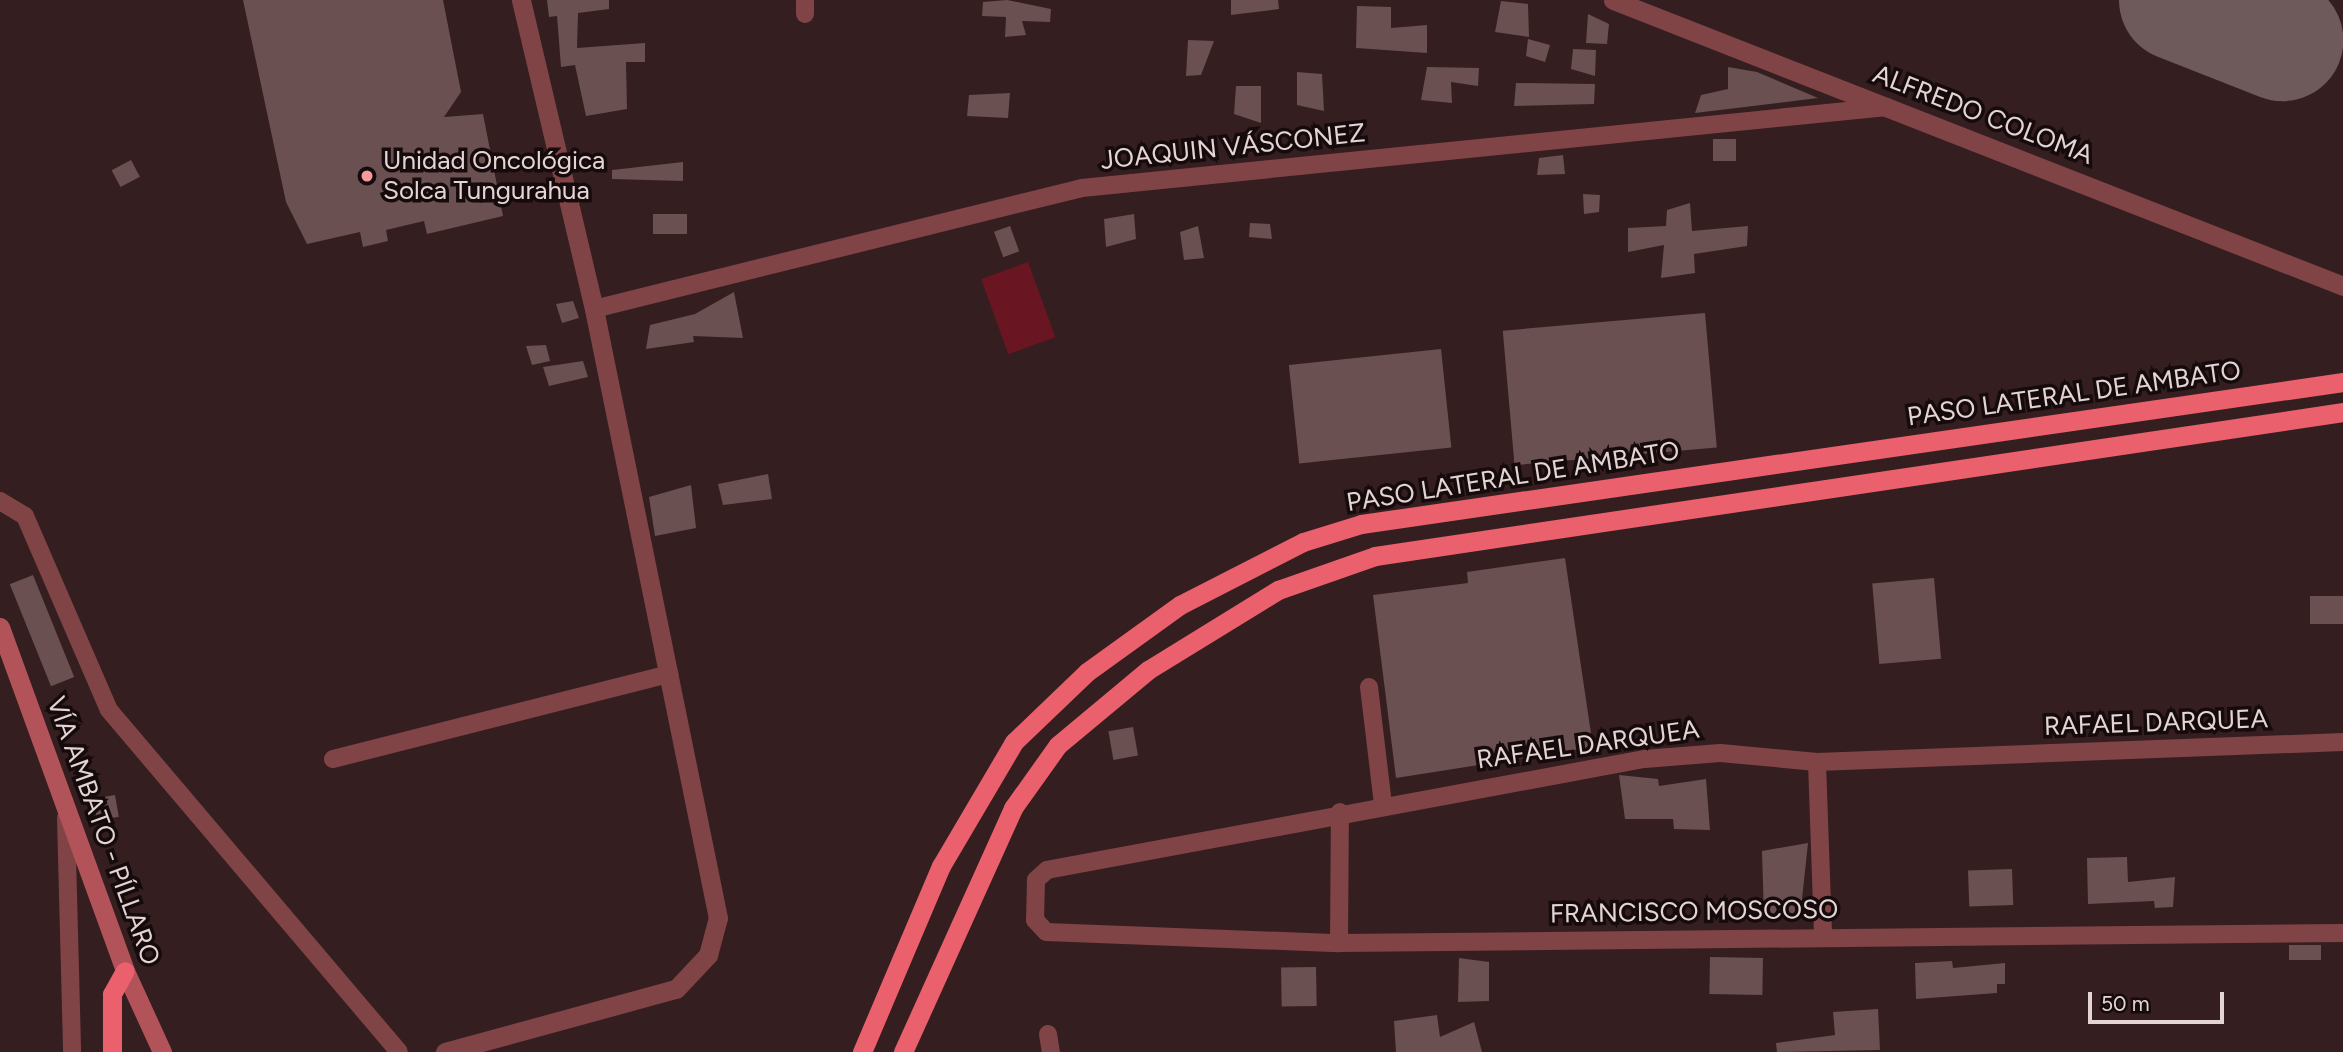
<!DOCTYPE html>
<meta charset="utf-8">
<style>
body{margin:0}
#map{position:relative;width:2343px;height:1052px;overflow:hidden;background:#351e1f;font-family:Figtree,sans-serif}
div>[style]{position:absolute}
.green>*{inset:0;background:#691522;transform-origin:0 0}
.runway>*{height:122px;margin:-61px;padding:0 61px;transform-origin:61px;border-radius:61px;background:#6f5a5b}
.building>*{inset:0;background:#6a5050;transform-origin:0 0}
.minor>*{height:18px;margin:-9px;padding:0 9px;transform-origin:9px;border-radius:9px;background:#804447}
.tertiary>*{height:19px;margin:-9.5px;padding:0 9.5px;transform-origin:9.5px;border-radius:9.5px;background:#804447}
.secondary>*{height:19px;margin:-9.5px;padding:0 9.5px;transform-origin:9.5px;border-radius:9.5px;background:#b25259}
.trunk>*{height:19px;margin:-9.5px;padding:0 9.5px;transform-origin:9.5px;border-radius:9.5px;background:#ea606c}
.dots>*{width:19px;height:19px;translate:-50% -50%;box-sizing:border-box;border:4px solid #160b0c;border-radius:50%}
span{translate:-50% -50%;white-space:nowrap;text-align:center;line-height:1.15;-webkit-text-stroke:7px #160b0c;paint-order:stroke}
.street-label{font-size:26px;color:#e5d4d4}
.poi-label{font-size:26px;color:#e5d4d4}
.left{translate:0 -50%;text-align:left}
.scale{position:absolute;left:2088px;top:992px;width:136px;height:32px;box-sizing:border-box;border:4px solid #e5d4d4;border-top:0;padding-left:9px;font-size:21px;line-height:24px;white-space:nowrap;color:#e5d4d4;-webkit-text-stroke:5px #160b0c;paint-order:stroke}
</style>
<div id="map">
<div class="green">
<div style="left:1028px;top:262px;width:80px;height:50px;rotate:70deg"></div>
</div>
<div class="runway">
<div style="left:2180px;top:0;width:110px;rotate:21.4deg"></div>
</div>
<div class="building">
<div style="clip-path:polygon(243px 0,443px 0,461px 92px,444px 117px,483px 114px,503px 216px,427px 234px,424px 221px,386px 230px,388px 241px,363px 247px,360px 232px,307px 244px,286px 202px)"></div>
<div style="clip-path:polygon(547px 0,609px 0,609px 9px,578px 13px,577px 48px,645px 43px,645px 62px,626px 62px,627px 109px,586px 116px,575px 65px,561px 67px,557px 16px,549px 17px)"></div>
<div style="clip-path:polygon(1007px 0,1051px 9px,1050px 22px,1022px 21px,1026px 35px,1005px 37px,1006px 17px,982px 16px,983px 2px)"></div>
<div style="clip-path:polygon(1231px 0,1278px 0,1279px 9px,1231px 15px)"></div>
<div style="clip-path:polygon(1501px 1px,1528px 4px,1529px 37px,1495px 32px)"></div>
<div style="clip-path:polygon(1357px 6px,1391px 7px,1391px 28px,1427px 25px,1427px 53px,1356px 48px)"></div>
<div style="clip-path:polygon(1588px 14px,1609px 24px,1607px 44px,1586px 43px)"></div>
<div style="clip-path:polygon(1528px 39px,1550px 45px,1545px 62px,1526px 56px)"></div>
<div style="clip-path:polygon(1188px 40px,1214px 41px,1201px 75px,1186px 76px)"></div>
<div style="clip-path:polygon(1573px 49px,1596px 50px,1595px 76px,1571px 69px)"></div>
<div style="clip-path:polygon(1427px 67px,1479px 68px,1478px 86px,1451px 82px,1452px 103px,1421px 100px)"></div>
<div style="clip-path:polygon(1728px 67px,1757px 72px,1818px 98px,1695px 113px,1701px 95px,1728px 89px)"></div>
<div style="clip-path:polygon(1297px 72px,1322px 74px,1324px 111px,1297px 105px)"></div>
<div style="clip-path:polygon(1516px 83px,1595px 84px,1594px 104px,1514px 106px)"></div>
<div style="clip-path:polygon(1236px 86px,1261px 86px,1261px 123px,1234px 114px)"></div>
<div style="clip-path:polygon(1010px 93px,1008px 118px,967px 116px,969px 95px)"></div>
<div style="left:1713px;top:139px;width:23px;height:22px"></div>
<div style="clip-path:polygon(1563px 155px,1565px 174px,1537px 175px,1539px 158px)"></div>
<div style="left:131px;top:160px;width:19px;height:22px;rotate:62deg"></div>
<div style="clip-path:polygon(683px 162px,683px 181px,612px 179px,612px 170px)"></div>
<div style="clip-path:polygon(1583px 194px,1600px 195px,1599px 212px,1584px 214px)"></div>
<div style="clip-path:polygon(1690px 203px,1692px 231px,1748px 226px,1747px 246px,1694px 254px,1695px 273px,1661px 278px,1664px 245px,1628px 252px,1628px 228px,1666px 226px,1667px 210px)"></div>
<div style="left:653px;top:214px;width:34px;height:20px"></div>
<div style="clip-path:polygon(1134px 214px,1136px 239px,1106px 247px,1104px 219px)"></div>
<div style="clip-path:polygon(1250px 223px,1270px 224px,1272px 239px,1249px 237px)"></div>
<div style="left:1010px;top:226px;width:27px;height:17px;rotate:70deg"></div>
<div style="clip-path:polygon(1198px 226px,1204px 258px,1184px 260px,1180px 232px)"></div>
<div style="clip-path:polygon(734px 292px,743px 338px,693px 336px,694px 342px,646px 349px,650px 325px,695px 314px)"></div>
<div style="clip-path:polygon(573px 301px,579px 318px,562px 323px,556px 304px)"></div>
<div style="left:1705px;top:313px;width:135px;height:203px;rotate:85deg"></div>
<div style="clip-path:polygon(546px 345px,550px 361px,532px 365px,526px 346px)"></div>
<div style="left:1441px;top:349px;width:99px;height:153px;rotate:84deg"></div>
<div style="clip-path:polygon(583px 361px,588px 377px,549px 386px,543px 367px)"></div>
<div style="clip-path:polygon(768px 474px,772px 499px,723px 505px,718px 484px)"></div>
<div style="clip-path:polygon(691px 485px,696px 528px,655px 536px,649px 497px)"></div>
<div style="clip-path:polygon(1565px 558px,1593px 747px,1396px 778px,1373px 595px,1468px 583px,1467px 572px)"></div>
<div style="left:33px;top:575px;width:110px;height:25px;rotate:68deg"></div>
<div style="left:1934px;top:578px;width:81px;height:62px;rotate:85deg"></div>
<div style="left:2343px;top:596px;width:28px;height:33px;rotate:90deg"></div>
<div style="left:1133px;top:727px;width:29px;height:25px;rotate:80deg"></div>
<div style="clip-path:polygon(1619px 775px,1658px 779px,1659px 786px,1706px 779px,1710px 830px,1674px 829px,1673px 819px,1625px 819px)"></div>
<div style="left:115px;top:795px;width:22px;height:22px;rotate:80deg"></div>
<div style="clip-path:polygon(1808px 843px,1800px 918px,1764px 917px,1762px 851px)"></div>
<div style="clip-path:polygon(2127px 857px,2128px 882px,2175px 877px,2173px 907px,2155px 908px,2154px 901px,2088px 904px,2087px 858px)"></div>
<div style="left:2012px;top:869px;width:36px;height:44px;rotate:88deg"></div>
<div style="left:2289px;top:945px;width:32px;height:15px"></div>
<div style="left:1710px;top:957px;width:53px;height:37px;rotate:1deg"></div>
<div style="clip-path:polygon(1459px 958px,1489px 962px,1489px 1001px,1458px 1002px)"></div>
<div style="clip-path:polygon(1952px 961px,1953px 968px,2005px 963px,2005px 984px,1997px 984px,1997px 993px,1916px 999px,1915px 963px)"></div>
<div style="left:1316px;top:967px;width:39px;height:35px;rotate:89deg"></div>
<div style="clip-path:polygon(1878px 1009px,1880px 1050px,1777px 1052px,1776px 1043px,1835px 1035px,1833px 1012px)"></div>
<div style="clip-path:polygon(1437px 1015px,1440px 1037px,1474px 1022px,1482px 1052px,1396px 1052px,1394px 1021px)"></div>
</div>
<div class="minor">
<div style="left:805px;top:0;width:14px;rotate:90deg"></div>
<div style="left:594px;top:309px;width:503px;rotate:-13.93deg"></div>
<div style="left:1082px;top:188px;width:809px;rotate:-5.75deg"></div>
<div style="left:0;top:501px;width:29px;rotate:31deg"></div>
<div style="left:25px;top:516px;width:211px;rotate:66.6deg"></div>
<div style="left:109px;top:710px;width:448px;rotate:49.7deg"></div>
<div style="left:1369px;top:687px;width:118px;rotate:83.2deg"></div>
<div style="left:2343px;top:742px;width:526px;rotate:177.82deg"></div>
<div style="left:1817px;top:762px;width:97px;rotate:-174.7deg"></div>
<div style="left:1720px;top:753px;width:76px;rotate:175.5deg"></div>
<div style="left:1644px;top:759px;width:607px;rotate:169.47deg"></div>
<div style="left:1047px;top:870px;width:15px;rotate:138deg"></div>
<div style="left:1036px;top:880px;width:40px;rotate:91.4deg"></div>
<div style="left:1035px;top:920px;width:16px;rotate:47deg"></div>
<div style="left:1046px;top:932px;width:293px;rotate:2.2deg"></div>
<div style="left:1339px;top:943px;width:1004px;rotate:-0.57deg"></div>
<div style="left:333px;top:759px;width:347px;rotate:-14.2deg"></div>
<div style="left:1817px;top:762px;width:174px;rotate:88deg"></div>
<div style="left:66px;top:818px;width:234px;rotate:88.5deg"></div>
<div style="left:1339px;top:943px;width:131px;rotate:-89.6deg"></div>
<div style="left:1048px;top:1034px;width:18px;rotate:81deg"></div>
</div>
<div class="tertiary">
<div style="left:1613px;top:0;width:784px;rotate:21.39deg"></div>
<div style="left:445px;top:1052px;width:239px;rotate:-15.3deg"></div>
<div style="left:676px;top:989px;width:47px;rotate:-46.7deg"></div>
<div style="left:708px;top:955px;width:38px;rotate:-75deg"></div>
<div style="left:718px;top:918px;width:621px;rotate:-101.51deg"></div>
<div style="left:594px;top:309px;width:318px;rotate:-103.3deg"></div>
</div>
<div class="secondary">
<div style="left:0;top:627px;width:366px;rotate:70deg"></div>
<div style="left:125px;top:971px;width:89px;rotate:65.4deg"></div>
</div>
<div class="trunk">
<div style="left:112px;top:1052px;width:58px;rotate:-90deg"></div>
<div style="left:112px;top:994px;width:26px;rotate:-61deg"></div>
<div style="left:862px;top:1052px;width:202px;rotate:-67deg"></div>
<div style="left:941px;top:866px;width:144px;rotate:-59.5deg"></div>
<div style="left:1014px;top:742px;width:101px;rotate:-43.8deg"></div>
<div style="left:1087px;top:672px;width:115px;rotate:-35.8deg"></div>
<div style="left:1180px;top:605px;width:138px;rotate:-27.1deg"></div>
<div style="left:1303px;top:542px;width:61px;rotate:-17.2deg"></div>
<div style="left:1361px;top:524px;width:992px;rotate:-8.23deg"></div>
<div style="left:903px;top:1052px;width:268px;rotate:-65.7deg"></div>
<div style="left:1013px;top:808px;width:77px;rotate:-54.5deg"></div>
<div style="left:1058px;top:745px;width:117px;rotate:-39.8deg"></div>
<div style="left:1148px;top:670px;width:153px;rotate:-31.6deg"></div>
<div style="left:1278px;top:590px;width:103px;rotate:-19.3deg"></div>
<div style="left:1375px;top:556px;width:979px;rotate:-8.46deg"></div>
</div>
<div class="dots">
<div style="left:367px;top:176px;background:#f59b9e"></div>
</div>
<div class="street-label">
<span style="left:1983px;top:115px;rotate:21deg">ALFREDO COLOMA</span>
<span style="left:1233px;top:147px;rotate:-6deg">JOAQUIN VÁSCONEZ</span>
<span style="left:2074px;top:394px;rotate:-8deg">PASO LATERAL DE AMBATO</span>
<span style="left:1513px;top:477px;rotate:-9deg">PASO LATERAL DE AMBATO</span>
<span style="left:2156px;top:723px;rotate:-2deg">RAFAEL DARQUEA</span>
<span style="left:1588px;top:745px;rotate:-8deg">RAFAEL DARQUEA</span>
<span style="left:103px;top:831px;rotate:70deg">VÍA AMBATO - PÍLLARO</span>
<span style="left:1694px;top:912px;rotate:-1deg">FRANCISCO MOSCOSO</span>
</div>
<div class="poi-label">
<span class="left" style="left:383px;top:176px">Unidad Oncológica<br>Solca Tungurahua</span>
</div>
<div class="scale">50 m</div>
</div>
